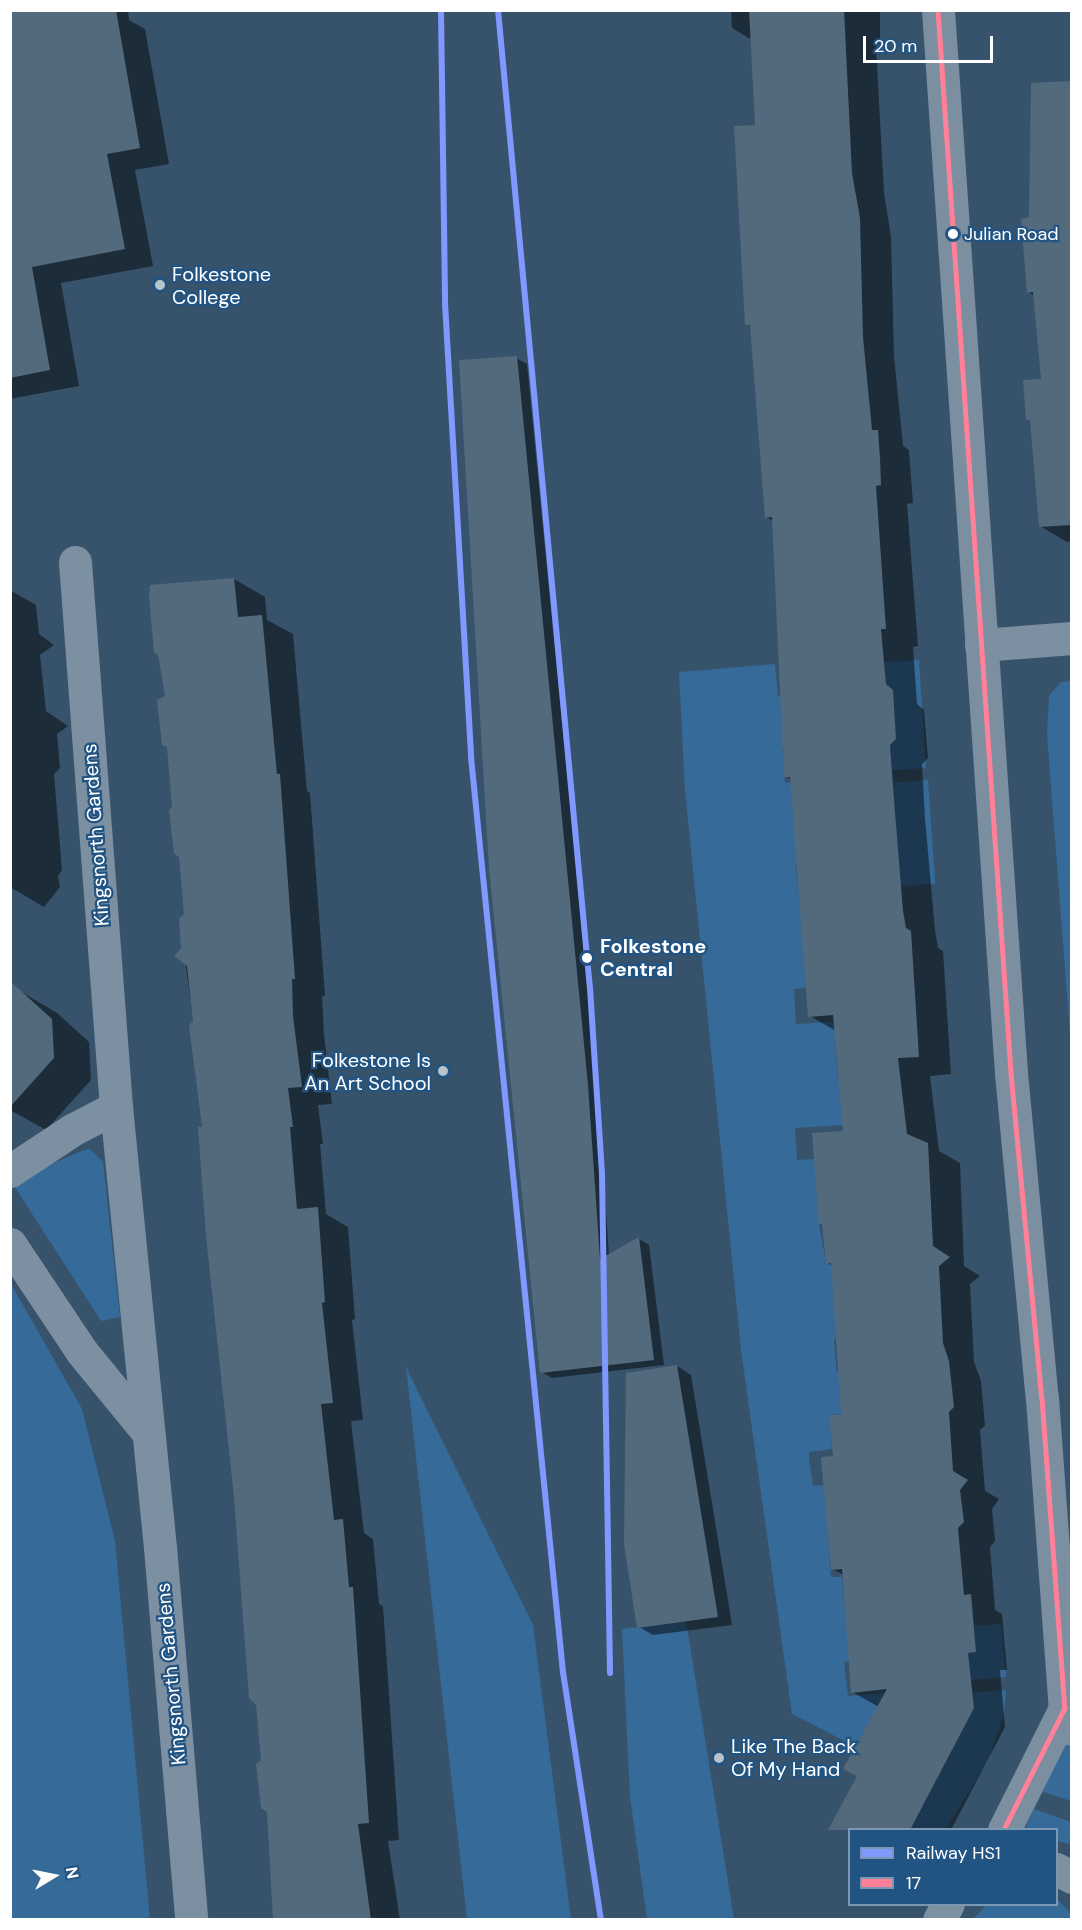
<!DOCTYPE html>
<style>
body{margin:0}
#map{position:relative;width:1082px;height:1930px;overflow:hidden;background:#37536c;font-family:"DM Sans",sans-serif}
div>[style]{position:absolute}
.green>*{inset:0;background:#356a99;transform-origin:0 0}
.shadow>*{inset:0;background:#0007}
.building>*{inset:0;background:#536a7d}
.street>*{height:33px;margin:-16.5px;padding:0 16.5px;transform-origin:16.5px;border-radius:16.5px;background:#7d90a2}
.primary>*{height:33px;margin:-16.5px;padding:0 16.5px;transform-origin:16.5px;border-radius:16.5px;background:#7b8fa0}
.highway>*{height:33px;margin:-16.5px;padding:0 16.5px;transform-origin:16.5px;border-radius:16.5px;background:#7e91a2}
.bus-1>*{height:4.5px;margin:-2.25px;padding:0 2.25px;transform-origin:2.25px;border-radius:2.25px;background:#ff8098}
.rail-1>*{height:6px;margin:-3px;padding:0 3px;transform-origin:3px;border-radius:3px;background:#8099ff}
.dots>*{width:16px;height:16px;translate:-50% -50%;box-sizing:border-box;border:3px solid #215482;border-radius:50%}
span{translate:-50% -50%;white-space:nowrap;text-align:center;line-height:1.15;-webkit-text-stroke:4.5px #215482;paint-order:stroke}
.bus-label{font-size:18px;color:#fff}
.left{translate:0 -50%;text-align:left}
.poi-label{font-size:20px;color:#fff}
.right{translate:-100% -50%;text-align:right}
.street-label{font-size:20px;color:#fff}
.stop-label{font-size:20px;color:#fff;font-weight:700}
.frame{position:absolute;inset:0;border:12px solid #fff;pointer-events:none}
.legend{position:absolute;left:848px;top:1828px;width:210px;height:78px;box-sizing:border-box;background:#215482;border:2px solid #7a98b4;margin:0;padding:8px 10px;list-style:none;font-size:18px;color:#fff}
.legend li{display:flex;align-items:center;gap:12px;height:30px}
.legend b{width:30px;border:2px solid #7a98b4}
.north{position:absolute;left:24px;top:1846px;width:60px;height:60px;-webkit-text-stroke:4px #215482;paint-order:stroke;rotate:80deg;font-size:16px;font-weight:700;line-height:24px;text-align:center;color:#fff}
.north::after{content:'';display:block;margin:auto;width:21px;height:27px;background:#fff;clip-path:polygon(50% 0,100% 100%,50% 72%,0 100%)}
.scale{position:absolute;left:863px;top:36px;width:130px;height:27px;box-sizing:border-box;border:3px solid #fff;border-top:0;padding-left:8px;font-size:18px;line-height:21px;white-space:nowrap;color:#fff;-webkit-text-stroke:4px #215482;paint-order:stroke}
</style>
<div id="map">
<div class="green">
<div style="clip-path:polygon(919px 660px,926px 768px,892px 770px,890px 745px,896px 739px,895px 727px,888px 720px,884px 662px)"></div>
<div style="clip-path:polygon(775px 664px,778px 696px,800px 695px,803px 748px,782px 749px,785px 783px,815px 781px,796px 867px,800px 903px,832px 986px,794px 989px,796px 1024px,845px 1021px,835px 1039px,838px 1079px,860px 1124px,795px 1128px,797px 1160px,855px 1156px,819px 1224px,826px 1263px,858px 1261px,834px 1343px,837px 1372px,867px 1371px,870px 1412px,830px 1415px,832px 1449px,809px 1452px,809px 1458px,813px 1486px,879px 1480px,828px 1537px,831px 1577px,842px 1577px,845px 1612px,873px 1610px,893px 1656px,844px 1662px,848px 1696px,910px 1691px,876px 1757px,792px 1714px,741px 1350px,685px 790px,679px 672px)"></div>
<div style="clip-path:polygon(1071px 681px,1072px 681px,1071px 1047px,1047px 735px,1049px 696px,1061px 682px)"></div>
<div style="left:928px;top:780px;width:104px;height:38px;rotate:86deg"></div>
<div style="clip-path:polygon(89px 1148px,103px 1162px,120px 1317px,101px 1321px,11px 1181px)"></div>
<div style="clip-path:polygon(10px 1282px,82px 1409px,115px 1541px,150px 1919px,11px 1919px)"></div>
<div style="clip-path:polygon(406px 1367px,533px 1625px,571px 1919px,467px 1919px)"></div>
<div style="clip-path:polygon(686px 1621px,734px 1919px,647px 1919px,630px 1797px,622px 1629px)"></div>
<div style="clip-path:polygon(1001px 1624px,1006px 1677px,971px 1680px,968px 1653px,973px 1626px)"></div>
<div style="clip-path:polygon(1006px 1690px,1004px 1714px,987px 1763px,948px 1825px,944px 1829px,910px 1830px,972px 1711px,941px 1695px)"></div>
<div style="clip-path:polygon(1066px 1729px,1070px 1730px,1072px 1747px,1071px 1801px,1043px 1792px)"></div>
<div style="clip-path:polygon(1034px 1809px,1071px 1822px,1070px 1844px,1057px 1841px,1056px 1830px,1025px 1829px)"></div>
<div style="clip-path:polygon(1057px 1899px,1071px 1913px,1071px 1919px,973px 1919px,986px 1905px,1056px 1904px)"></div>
</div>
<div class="shadow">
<div style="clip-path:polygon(10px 10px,128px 10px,129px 20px,145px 29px,169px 164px,135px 170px,153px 266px,61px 283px,79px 386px,10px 399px)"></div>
<div style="clip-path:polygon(731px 10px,880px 10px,880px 46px,876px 46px,884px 193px,891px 237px,894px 356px,903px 446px,909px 450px,911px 477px,913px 503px,907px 504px,918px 646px,913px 647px,917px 704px,924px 710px,928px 758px,922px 764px,925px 819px,935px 930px,938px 948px,943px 951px,951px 1074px,930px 1076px,939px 1151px,960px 1163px,964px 1266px,980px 1276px,970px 1284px,974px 1362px,981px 1381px,985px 1426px,980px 1430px,985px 1491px,999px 1499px,992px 1509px,995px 1541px,990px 1547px,995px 1610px,1002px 1614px,1007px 1670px,1000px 1670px,1005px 1727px,951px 1830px,850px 1831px,834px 1822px,859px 1776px,879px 1707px,852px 1692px,844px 1575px,832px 1569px,834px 1457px,843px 1416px,833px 1266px,827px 1263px,844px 1132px,836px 1031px,810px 1016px,792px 780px,786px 776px,774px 521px,766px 517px,752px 327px,747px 324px,757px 126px,752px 40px,732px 28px)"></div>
<div style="clip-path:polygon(1072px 82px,1072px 541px,1067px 542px,1040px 526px,1032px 422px,1028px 419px,1043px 380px,1035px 296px,1028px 292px,1033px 84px)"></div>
<div style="clip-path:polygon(516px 358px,527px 364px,598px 1091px,609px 1256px,639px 1239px,649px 1245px,664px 1365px,552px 1378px,542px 1372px)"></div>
<div style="clip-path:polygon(234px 579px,265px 597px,267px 620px,293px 634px,307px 791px,310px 793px,325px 996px,322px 996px,324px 1034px,332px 1104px,318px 1105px,323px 1144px,320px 1144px,326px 1214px,348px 1227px,355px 1319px,352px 1320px,363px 1420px,351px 1421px,364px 1533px,373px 1539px,379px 1604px,383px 1606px,399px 1840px,388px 1841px,400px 1920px,275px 1920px,268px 1811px,235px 1497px,194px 1022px,183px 948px,185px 915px,166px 696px)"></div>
<div style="clip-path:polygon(10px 590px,36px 605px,39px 634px,54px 645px,40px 655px,46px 711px,68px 726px,57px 734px,60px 768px,54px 774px,62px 870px,58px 876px,60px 887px,44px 907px,10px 887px)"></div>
<div style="clip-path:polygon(20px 991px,57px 1013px,89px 1042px,91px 1080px,46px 1130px,10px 1110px,10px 993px)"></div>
<div style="clip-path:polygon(677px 1366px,691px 1375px,732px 1625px,653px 1635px,639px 1627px)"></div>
</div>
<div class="building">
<div style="clip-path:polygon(10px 10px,116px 10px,140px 148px,107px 154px,125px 249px,32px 267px,50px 370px,10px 378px)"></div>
<div style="clip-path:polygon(749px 10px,844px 10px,852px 173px,860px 218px,863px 337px,872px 430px,878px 430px,880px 458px,881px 485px,876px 486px,886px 629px,881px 629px,886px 684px,893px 690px,896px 739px,890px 745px,894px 800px,903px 911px,906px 928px,911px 931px,919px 1057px,898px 1058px,907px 1134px,928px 1143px,933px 1246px,950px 1257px,939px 1266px,943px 1343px,949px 1361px,954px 1407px,949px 1412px,953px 1471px,968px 1480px,960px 1490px,964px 1522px,958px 1528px,964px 1595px,971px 1594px,976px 1652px,968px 1653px,974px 1708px,910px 1830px,828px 1830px,857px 1776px,843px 1769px,887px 1689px,851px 1693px,842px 1569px,831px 1570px,821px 1457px,833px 1456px,829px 1415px,841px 1415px,831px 1263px,826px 1264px,822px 1224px,819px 1224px,812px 1133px,843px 1131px,833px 1015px,808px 1017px,790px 777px,784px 777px,772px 517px,765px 518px,750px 325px,745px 325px,734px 126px,755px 125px)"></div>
<div style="clip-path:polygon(1071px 81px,1071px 525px,1039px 527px,1030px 420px,1026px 420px,1023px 380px,1041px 379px,1033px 292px,1027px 293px,1021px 219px,1029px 217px,1031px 83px)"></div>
<div style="clip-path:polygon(517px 356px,588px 1085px,600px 1259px,639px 1237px,654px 1360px,540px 1373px,489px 868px,459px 360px)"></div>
<div style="clip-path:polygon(234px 578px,238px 617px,262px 615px,277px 774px,280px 774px,295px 979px,292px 979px,293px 1016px,302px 1087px,288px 1088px,293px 1127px,290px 1127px,297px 1209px,318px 1207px,325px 1302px,322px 1303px,333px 1403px,321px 1404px,334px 1520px,343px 1519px,349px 1587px,353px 1587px,369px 1823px,358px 1824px,371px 1920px,273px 1920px,267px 1812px,261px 1808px,256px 1764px,261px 1760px,256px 1705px,249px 1698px,234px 1497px,206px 1236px,198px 1127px,202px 1127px,189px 1025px,193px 1021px,187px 966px,174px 956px,181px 948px,179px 919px,184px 914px,179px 857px,174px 854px,169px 810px,172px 807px,167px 747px,162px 745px,157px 700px,165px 696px,158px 655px,154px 652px,149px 596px,150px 585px)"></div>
<div style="clip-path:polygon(10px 981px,52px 1019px,54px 1058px,10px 1107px)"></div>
<div style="clip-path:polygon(677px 1365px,718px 1617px,637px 1628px,624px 1544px,626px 1373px)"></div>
</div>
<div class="street">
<div style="left:75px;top:562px;width:547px;rotate:85.7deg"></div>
<div style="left:116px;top:1107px;width:442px;rotate:84.3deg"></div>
<div style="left:160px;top:1547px;width:374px;rotate:85.2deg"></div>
<div style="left:981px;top:645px;width:91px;rotate:-4.4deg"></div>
<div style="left:10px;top:1171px;width:74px;rotate:-33.5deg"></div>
<div style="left:72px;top:1130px;width:50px;rotate:-27.6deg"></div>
<div style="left:10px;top:1244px;width:130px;rotate:56.3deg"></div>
<div style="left:82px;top:1352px;width:99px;rotate:50.7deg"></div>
</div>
<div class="primary">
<div style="left:938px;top:10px;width:1066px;rotate:86.07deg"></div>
<div style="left:1011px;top:1073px;width:326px;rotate:84.6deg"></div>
<div style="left:1042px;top:1398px;width:311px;rotate:85.8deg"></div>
<div style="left:1065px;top:1708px;width:22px;rotate:72deg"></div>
<div style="left:1004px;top:1830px;width:136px;rotate:-63.4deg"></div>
</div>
<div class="highway">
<div style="left:1056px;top:1869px;width:18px;rotate:27deg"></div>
<div style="left:939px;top:1920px;width:18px;rotate:-61deg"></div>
</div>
<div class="bus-1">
<div style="left:938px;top:10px;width:1066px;rotate:86.07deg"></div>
<div style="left:1011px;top:1073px;width:326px;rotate:84.6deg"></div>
<div style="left:1042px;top:1398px;width:311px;rotate:85.8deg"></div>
<div style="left:1065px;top:1708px;width:136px;rotate:116.6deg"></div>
</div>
<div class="rail-1">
<div style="left:441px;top:10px;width:293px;rotate:89.2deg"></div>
<div style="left:445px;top:303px;width:455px;rotate:86.7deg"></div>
<div style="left:471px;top:757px;width:920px;rotate:84.26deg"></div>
<div style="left:563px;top:1672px;width:251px;rotate:81.3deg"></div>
<div style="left:498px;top:10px;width:982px;rotate:84.63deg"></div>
<div style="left:590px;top:988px;width:185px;rotate:86.3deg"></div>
<div style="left:602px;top:1173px;width:500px;rotate:89.08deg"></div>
</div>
<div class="dots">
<div style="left:953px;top:234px;background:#fff"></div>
<div style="left:160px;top:285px;background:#b9c3cc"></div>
<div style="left:587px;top:958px;background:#fff"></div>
<div style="left:443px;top:1071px;background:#b9c3cc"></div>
<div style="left:719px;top:1758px;background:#b9c3cc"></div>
</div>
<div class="bus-label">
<span class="left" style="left:964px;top:234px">Julian Road</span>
</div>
<div class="poi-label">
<span class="left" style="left:172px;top:286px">Folkestone<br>College</span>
<span class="right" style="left:431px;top:1072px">Folkestone Is<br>An Art School</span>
<span class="left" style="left:731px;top:1758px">Like The Back<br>Of My Hand</span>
</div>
<div class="street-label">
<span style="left:96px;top:835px;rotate:-94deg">Kingsnorth Gardens</span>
<span style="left:171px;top:1674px;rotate:-95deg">Kingsnorth Gardens</span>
</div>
<div class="stop-label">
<span class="left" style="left:600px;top:958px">Folkestone<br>Central</span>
</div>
<div class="frame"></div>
<ul class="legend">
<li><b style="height:8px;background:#8099ff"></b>Railway HS1</li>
<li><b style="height:8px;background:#ff8098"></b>17</li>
</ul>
<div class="north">N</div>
<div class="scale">20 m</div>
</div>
